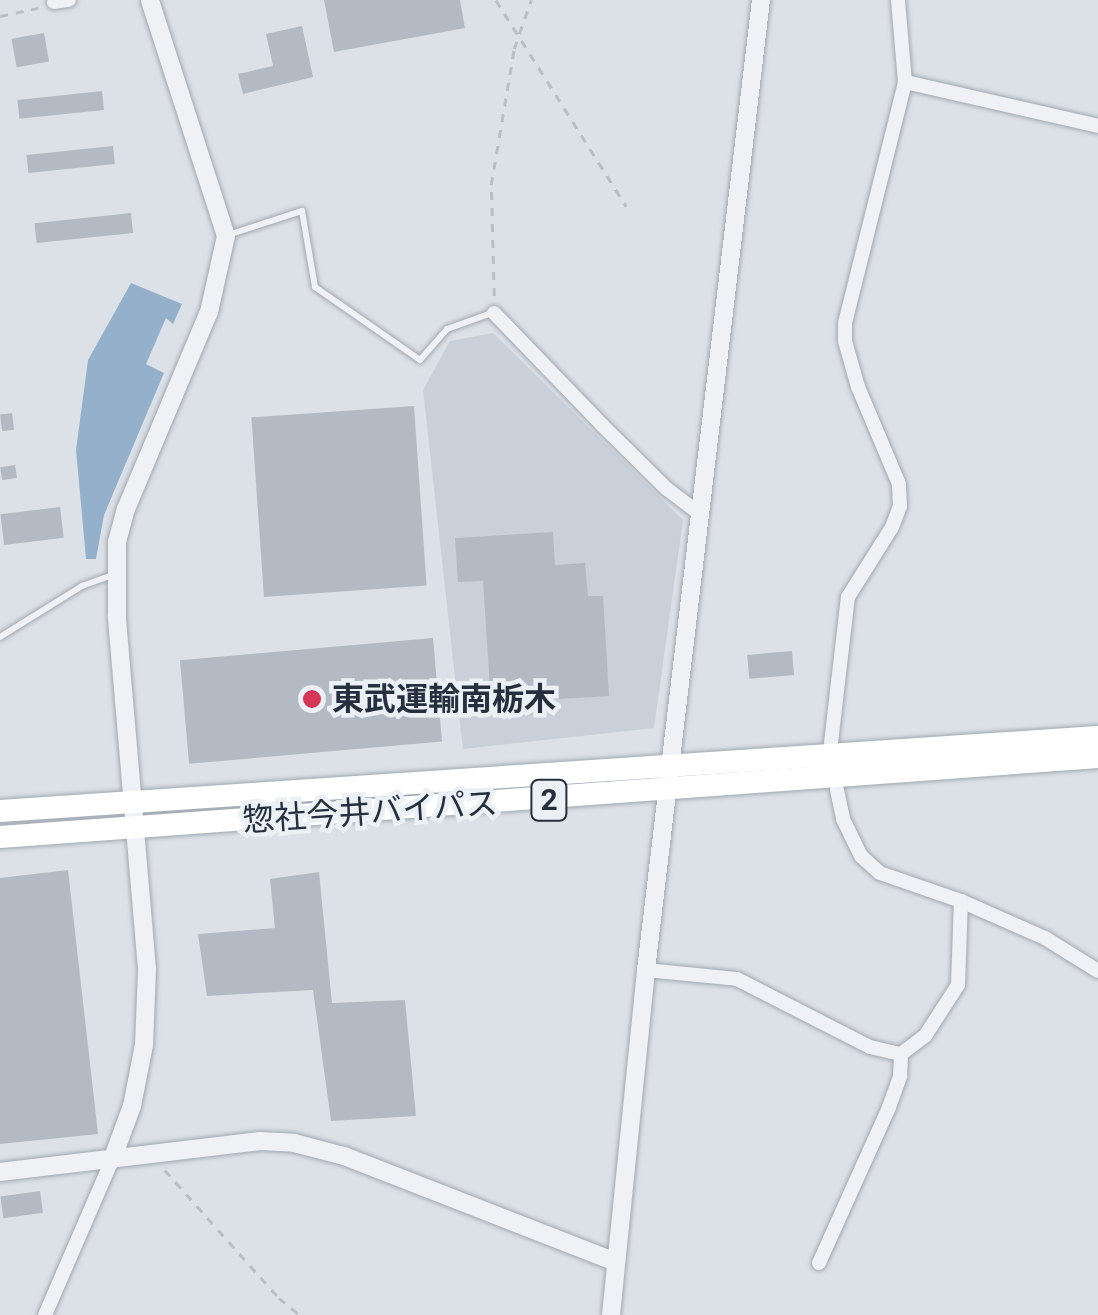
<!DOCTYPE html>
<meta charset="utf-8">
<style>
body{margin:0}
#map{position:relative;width:1098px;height:1315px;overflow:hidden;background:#dce1e7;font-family:Roboto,"Noto Sans JP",sans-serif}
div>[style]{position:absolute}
.built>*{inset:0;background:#cad0d9}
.water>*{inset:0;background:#94b0ca}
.building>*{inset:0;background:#b3bac4;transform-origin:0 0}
.path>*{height:2.5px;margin-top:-1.25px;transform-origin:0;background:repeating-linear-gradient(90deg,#babfc5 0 8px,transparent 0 16px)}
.roads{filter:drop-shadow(0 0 2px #a1a8b1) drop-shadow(0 0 2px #a1a8b1)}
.service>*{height:6px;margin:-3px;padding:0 3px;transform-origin:3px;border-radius:3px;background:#eff1f5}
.minor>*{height:14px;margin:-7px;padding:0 7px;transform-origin:7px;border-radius:7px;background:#eff1f5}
.tertiary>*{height:18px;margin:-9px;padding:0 9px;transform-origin:9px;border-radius:9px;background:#eff1f5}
.primary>*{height:22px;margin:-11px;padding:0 11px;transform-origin:11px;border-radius:11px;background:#fff}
.dots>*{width:28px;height:28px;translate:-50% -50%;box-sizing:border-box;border:5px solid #ebf0f5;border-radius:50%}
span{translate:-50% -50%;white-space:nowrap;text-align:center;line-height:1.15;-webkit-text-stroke:9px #ebf0f5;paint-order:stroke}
.shield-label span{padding:2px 8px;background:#ebf0f5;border:2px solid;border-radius:8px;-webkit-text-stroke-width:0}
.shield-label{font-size:30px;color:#252f3e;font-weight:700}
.poi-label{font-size:32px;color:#252f3e;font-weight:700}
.left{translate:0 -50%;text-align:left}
.street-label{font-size:32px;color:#252f3e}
</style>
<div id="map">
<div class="built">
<div style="clip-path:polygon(493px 333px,683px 520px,654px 728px,463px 749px,423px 390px,450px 341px)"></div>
</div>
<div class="water">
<div style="clip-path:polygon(131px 283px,182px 304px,173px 324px,166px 318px,146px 364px,164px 373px,104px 515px,96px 559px,86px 559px,76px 450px,88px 360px)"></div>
</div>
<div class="building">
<div style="clip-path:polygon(324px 0,460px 0,465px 28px,334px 52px)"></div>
<div style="clip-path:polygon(302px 26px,313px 77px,243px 94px,238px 74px,273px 66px,266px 34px)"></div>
<div style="left:44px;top:33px;width:29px;height:33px;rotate:80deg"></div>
<div style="left:102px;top:91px;width:19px;height:85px;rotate:84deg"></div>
<div style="left:113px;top:146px;width:18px;height:87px;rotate:84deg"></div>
<div style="left:131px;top:213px;width:20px;height:97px;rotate:84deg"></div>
<div style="left:414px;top:406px;width:180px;height:163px;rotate:86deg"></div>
<div style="left:12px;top:413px;width:17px;height:12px;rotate:83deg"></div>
<div style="left:15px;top:465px;width:13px;height:15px;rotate:81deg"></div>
<div style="left:60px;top:507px;width:31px;height:60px;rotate:83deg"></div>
<div style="clip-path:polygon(553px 532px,555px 565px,585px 563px,588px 596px,603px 596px,609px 696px,491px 703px,483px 581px,458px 582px,455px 538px)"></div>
<div style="left:433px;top:638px;width:104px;height:254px;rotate:85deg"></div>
<div style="left:792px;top:651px;width:24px;height:45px;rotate:85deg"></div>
<div style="clip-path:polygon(68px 870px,98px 1134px,0 1144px,0 878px)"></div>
<div style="clip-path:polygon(319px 872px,332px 1003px,405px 1000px,416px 1116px,331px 1121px,313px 990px,207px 996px,198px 934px,275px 928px,270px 879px)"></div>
<div style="left:40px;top:1191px;width:22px;height:40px;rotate:82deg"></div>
</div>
<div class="path">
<div style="left:496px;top:0;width:244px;rotate:57.7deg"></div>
<div style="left:0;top:16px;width:39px;rotate:-12deg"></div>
<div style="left:494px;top:296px;width:111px;rotate:-91.5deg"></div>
<div style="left:491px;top:185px;width:138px;rotate:-80.4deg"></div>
<div style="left:514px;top:49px;width:52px;rotate:-70.9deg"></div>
<div style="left:165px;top:1170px;width:171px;rotate:48.3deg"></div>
<div style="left:279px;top:1298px;width:27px;rotate:39deg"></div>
</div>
<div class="roads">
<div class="service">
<div style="left:228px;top:235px;width:78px;rotate:-18deg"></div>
<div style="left:302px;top:211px;width:77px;rotate:80.3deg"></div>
<div style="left:315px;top:287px;width:128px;rotate:34.8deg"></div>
<div style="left:420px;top:360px;width:41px;rotate:-48.9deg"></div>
<div style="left:447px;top:329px;width:48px;rotate:-19.6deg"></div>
<div style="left:0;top:637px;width:97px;rotate:-31.9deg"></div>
<div style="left:82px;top:586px;width:33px;rotate:-20deg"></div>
</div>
<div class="minor">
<div style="left:54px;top:2px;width:15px;rotate:-8deg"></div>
<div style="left:905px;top:82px;width:198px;rotate:12.8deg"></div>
<div style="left:494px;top:313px;width:156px;rotate:46deg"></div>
<div style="left:602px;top:425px;width:91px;rotate:44.6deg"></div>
<div style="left:667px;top:489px;width:41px;rotate:37.1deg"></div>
<div style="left:831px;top:743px;width:147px;rotate:-83.4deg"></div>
<div style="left:848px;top:597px;width:83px;rotate:-57.8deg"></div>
<div style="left:892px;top:527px;width:22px;rotate:-69deg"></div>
<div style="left:900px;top:506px;width:22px;rotate:-93deg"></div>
<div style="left:899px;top:484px;width:105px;rotate:-112.9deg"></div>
<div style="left:858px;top:387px;width:48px;rotate:-105.8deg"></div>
<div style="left:845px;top:341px;width:18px;rotate:-90deg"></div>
<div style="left:845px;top:323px;width:248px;rotate:-76deg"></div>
<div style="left:905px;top:82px;width:82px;rotate:-94.9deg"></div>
<div style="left:837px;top:790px;width:30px;rotate:78deg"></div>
<div style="left:843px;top:819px;width:41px;rotate:64.1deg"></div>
<div style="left:861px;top:856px;width:25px;rotate:42deg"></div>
<div style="left:880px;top:873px;width:86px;rotate:19.1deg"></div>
<div style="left:961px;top:901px;width:92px;rotate:23.8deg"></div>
<div style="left:1045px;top:938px;width:62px;rotate:31.9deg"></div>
<div style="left:646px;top:970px;width:91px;rotate:5.6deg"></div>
<div style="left:737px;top:979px;width:149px;rotate:27.1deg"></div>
<div style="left:870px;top:1047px;width:32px;rotate:13deg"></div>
<div style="left:901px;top:1054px;width:30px;rotate:-37deg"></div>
<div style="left:925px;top:1036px;width:61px;rotate:-57.1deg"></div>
<div style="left:958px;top:985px;width:84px;rotate:-88deg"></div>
<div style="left:819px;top:1263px;width:171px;rotate:-65.8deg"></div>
<div style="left:889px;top:1107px;width:33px;rotate:-70deg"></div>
<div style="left:900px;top:1076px;width:22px;rotate:-87deg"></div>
<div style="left:45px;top:1315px;width:169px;rotate:-66.6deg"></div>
</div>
<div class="tertiary">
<div style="left:112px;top:1160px;width:58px;rotate:-69.7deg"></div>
<div style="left:132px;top:1106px;width:62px;rotate:-78.9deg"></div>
<div style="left:144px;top:1045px;width:76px;rotate:-87.7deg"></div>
<div style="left:147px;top:969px;width:354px;rotate:-94.9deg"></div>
<div style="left:117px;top:616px;width:74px;rotate:-90deg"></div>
<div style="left:117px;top:542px;width:34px;rotate:-75deg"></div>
<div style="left:126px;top:509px;width:214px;rotate:-67.2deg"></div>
<div style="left:209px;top:312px;width:78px;rotate:-77.4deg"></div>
<div style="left:226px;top:236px;width:248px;rotate:-107.9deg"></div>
<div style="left:0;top:1172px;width:262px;rotate:-6.8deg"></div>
<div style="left:260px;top:1141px;width:34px;rotate:3deg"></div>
<div style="left:294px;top:1143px;width:52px;rotate:14.6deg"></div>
<div style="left:344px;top:1156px;width:292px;rotate:21.3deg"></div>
<div style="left:611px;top:1315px;width:347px;rotate:-84.2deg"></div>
<div style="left:646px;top:970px;width:977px;rotate:-83.24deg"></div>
</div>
<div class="primary">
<div style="left:0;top:811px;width:1100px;rotate:-3.86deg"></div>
<div style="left:0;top:837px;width:1101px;rotate:-4.17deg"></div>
</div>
</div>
<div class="dots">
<div style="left:312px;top:699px;background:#d53856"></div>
</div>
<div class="shield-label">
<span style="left:549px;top:800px">2</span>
</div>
<div class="poi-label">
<span class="left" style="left:332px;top:699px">東武運輸南栃木</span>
</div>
<div class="street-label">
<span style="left:370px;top:812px;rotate:-4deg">惣社今井バイパス</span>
</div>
</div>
